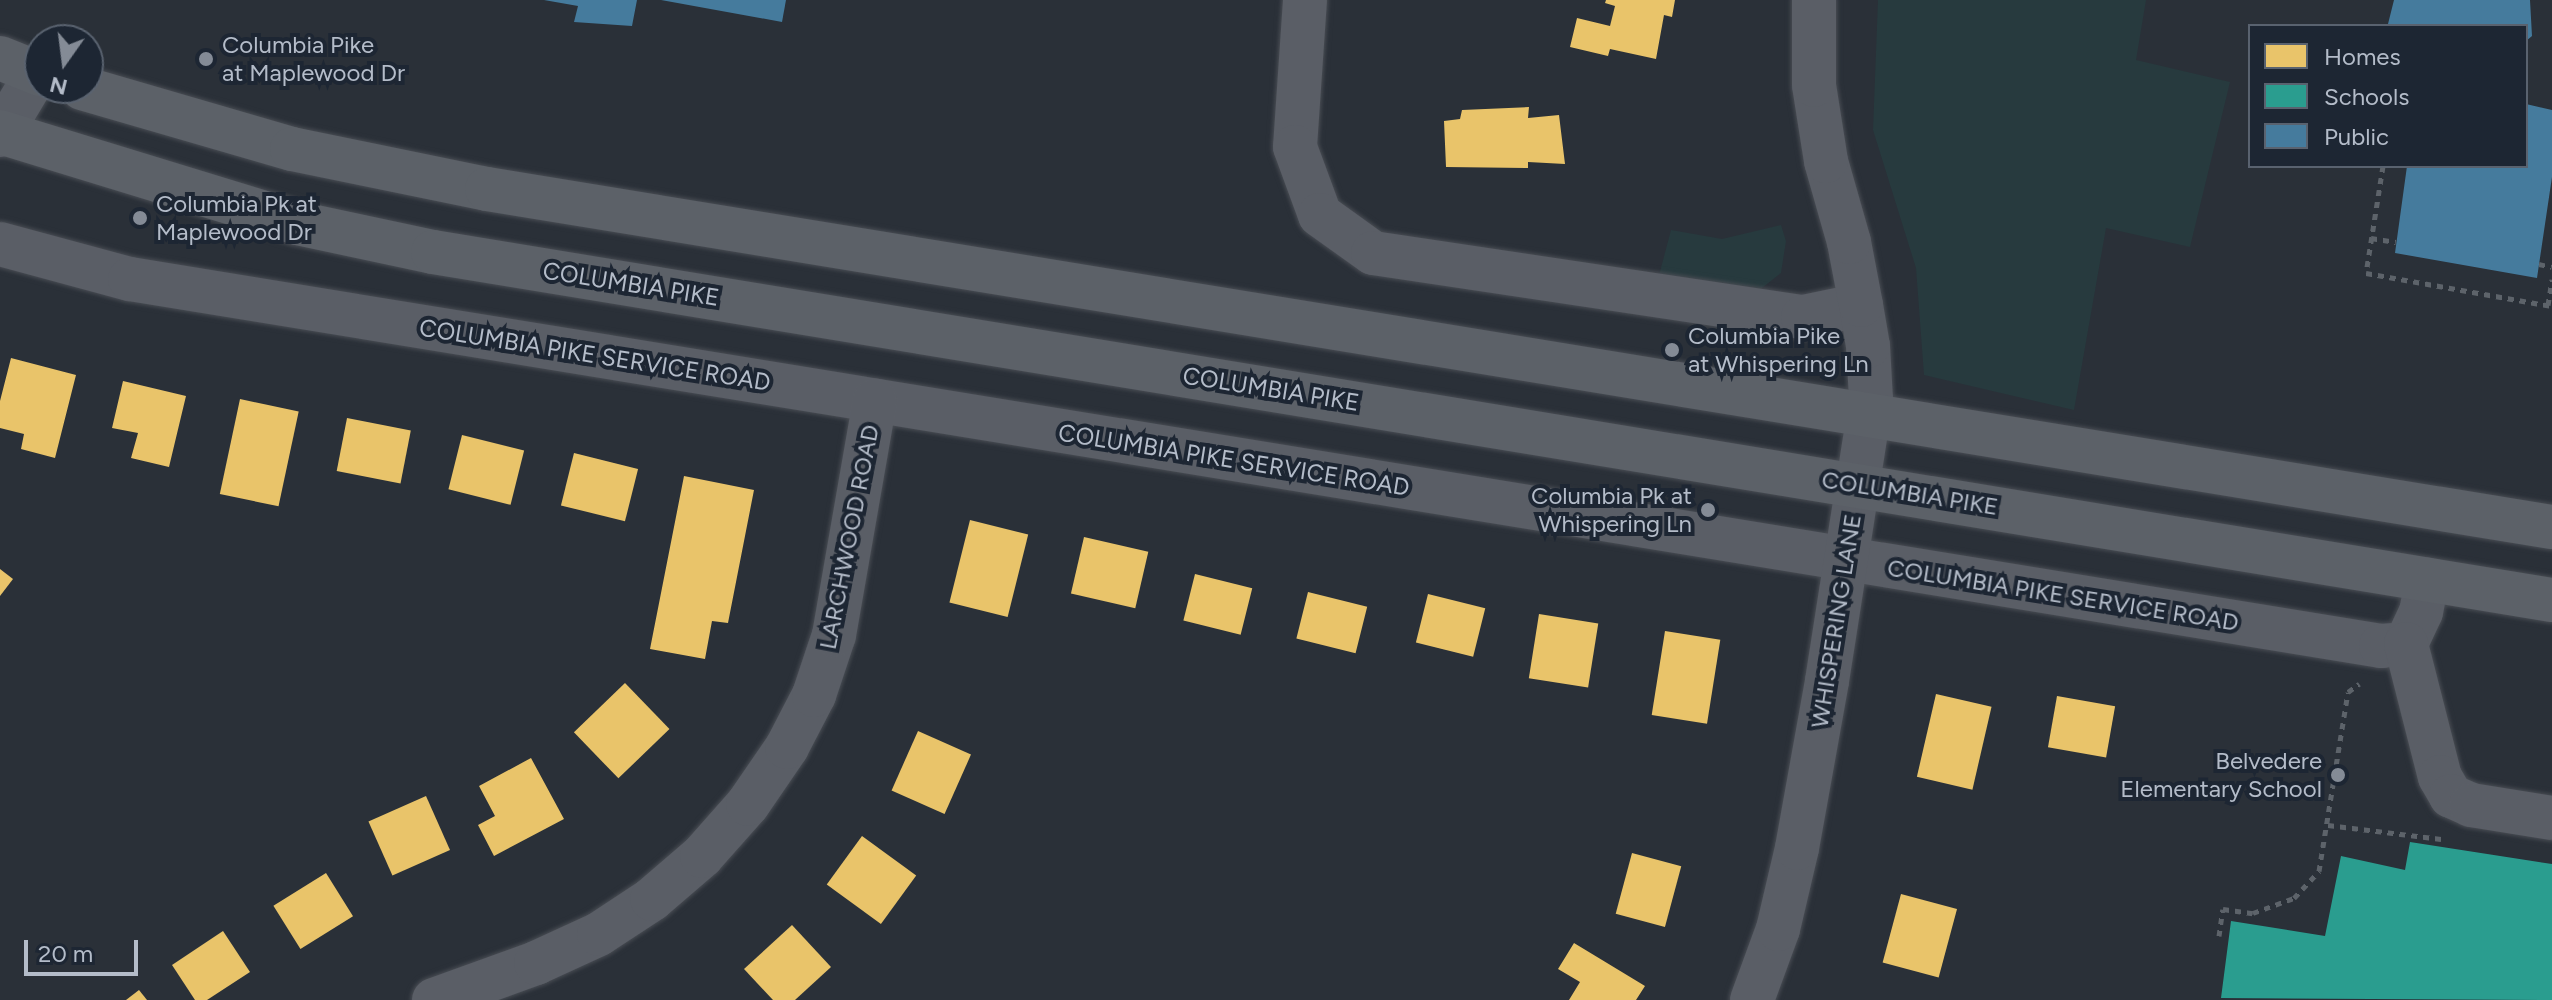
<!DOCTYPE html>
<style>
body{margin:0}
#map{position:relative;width:2552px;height:1000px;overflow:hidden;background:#2a3038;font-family:Figtree,sans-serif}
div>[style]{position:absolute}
.green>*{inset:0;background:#273a3e}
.homes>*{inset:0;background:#e9c46a;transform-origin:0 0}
.schools>*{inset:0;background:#2a9d8f}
.public>*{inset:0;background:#457b9d}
.path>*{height:5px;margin-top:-2.5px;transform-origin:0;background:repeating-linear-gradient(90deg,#5d636a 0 6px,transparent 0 12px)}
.roads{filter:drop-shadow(0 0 2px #484c53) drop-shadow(0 0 2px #484c53)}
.minor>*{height:44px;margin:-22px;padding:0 22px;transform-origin:22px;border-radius:22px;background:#5a5e66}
.major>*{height:44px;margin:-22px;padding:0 22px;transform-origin:22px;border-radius:22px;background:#5c6168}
.dots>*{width:22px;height:22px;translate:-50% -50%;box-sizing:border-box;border:4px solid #1d2633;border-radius:50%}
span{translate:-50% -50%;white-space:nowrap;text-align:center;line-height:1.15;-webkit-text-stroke:8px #1d2633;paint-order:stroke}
.poi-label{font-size:24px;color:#b4bcc9}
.left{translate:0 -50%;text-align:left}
.right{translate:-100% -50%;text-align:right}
.street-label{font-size:24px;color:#b4bcc9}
.legend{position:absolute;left:2248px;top:24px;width:280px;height:144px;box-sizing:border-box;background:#1d2633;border:2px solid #59626f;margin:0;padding:10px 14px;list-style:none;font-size:24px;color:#b4bcc9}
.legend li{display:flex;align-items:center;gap:16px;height:40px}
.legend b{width:40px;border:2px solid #59626f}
.north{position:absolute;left:24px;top:24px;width:80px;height:80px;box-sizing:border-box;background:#1d2633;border:2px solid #59626f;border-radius:50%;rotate:194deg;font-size:22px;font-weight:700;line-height:32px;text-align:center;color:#b4bcc9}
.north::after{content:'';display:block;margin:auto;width:28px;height:36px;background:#848b96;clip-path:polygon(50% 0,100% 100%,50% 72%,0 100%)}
.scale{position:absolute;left:24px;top:940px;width:114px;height:36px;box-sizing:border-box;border:4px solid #b4bcc9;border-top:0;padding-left:10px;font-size:24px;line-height:28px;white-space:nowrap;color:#b4bcc9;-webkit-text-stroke:6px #1d2633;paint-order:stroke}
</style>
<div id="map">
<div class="green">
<div style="clip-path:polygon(1878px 0,2146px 0,2136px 60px,2230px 82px,2190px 247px,2106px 228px,2074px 410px,1924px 375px,1916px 268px,1873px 130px)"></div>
<div style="clip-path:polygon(1781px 225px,1786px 241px,1781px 273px,1753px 295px,1657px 283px,1671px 230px,1722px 239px)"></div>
</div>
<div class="homes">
<div style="clip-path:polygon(1606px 0,1675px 0,1672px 17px,1664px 15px,1656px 59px,1610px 49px,1608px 56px,1570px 47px,1577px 18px,1610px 26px,1615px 6px,1605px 3px)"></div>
<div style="clip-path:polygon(1529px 107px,1528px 118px,1559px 115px,1565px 164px,1528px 162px,1528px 168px,1446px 167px,1444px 121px,1460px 119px,1462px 110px)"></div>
<div style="clip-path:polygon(11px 358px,76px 375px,55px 458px,21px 449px,24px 434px,0 428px,0 401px)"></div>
<div style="clip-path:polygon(123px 381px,186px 396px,169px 467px,131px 458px,138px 433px,112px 428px)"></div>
<div style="left:240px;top:399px;width:60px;height:97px;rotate:12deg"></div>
<div style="left:347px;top:418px;width:65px;height:54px;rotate:11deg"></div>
<div style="left:462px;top:435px;width:64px;height:56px;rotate:14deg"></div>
<div style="left:574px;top:453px;width:66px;height:54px;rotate:14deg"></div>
<div style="clip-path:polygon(684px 476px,754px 490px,728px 623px,712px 621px,705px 659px,650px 649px)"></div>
<div style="left:970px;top:520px;width:60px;height:85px;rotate:14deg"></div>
<div style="left:1084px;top:537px;width:66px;height:58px;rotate:13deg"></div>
<div style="clip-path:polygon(0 569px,13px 579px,0 596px)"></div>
<div style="left:1195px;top:574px;width:59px;height:48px;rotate:14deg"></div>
<div style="left:1308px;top:592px;width:61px;height:48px;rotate:14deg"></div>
<div style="left:1428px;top:594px;width:59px;height:50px;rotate:14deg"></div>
<div style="left:1539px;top:614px;width:60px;height:65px;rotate:9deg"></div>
<div style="left:1665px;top:631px;width:56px;height:85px;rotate:9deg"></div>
<div style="left:625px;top:683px;width:64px;height:71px;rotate:46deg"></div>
<div style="left:1936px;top:694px;width:57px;height:85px;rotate:13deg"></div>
<div style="left:2057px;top:696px;width:59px;height:52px;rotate:10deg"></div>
<div style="left:918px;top:731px;width:58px;height:65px;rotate:24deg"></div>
<div style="clip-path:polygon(531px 758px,564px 819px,494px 856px,478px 825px,495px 816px,479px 786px)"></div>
<div style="left:426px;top:796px;width:59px;height:63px;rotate:66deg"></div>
<div style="left:862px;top:836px;width:67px;height:60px;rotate:36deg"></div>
<div style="left:1632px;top:853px;width:51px;height:63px;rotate:15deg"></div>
<div style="left:326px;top:873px;width:51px;height:62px;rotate:58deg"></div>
<div style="left:1901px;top:894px;width:58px;height:71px;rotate:15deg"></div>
<div style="clip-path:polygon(792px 925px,831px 967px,795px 1000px,773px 1000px,744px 969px)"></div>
<div style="clip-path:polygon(223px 931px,250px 972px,207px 1000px,195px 1000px,172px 965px)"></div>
<div style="clip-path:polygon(1574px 943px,1645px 986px,1636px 1000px,1569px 1000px,1580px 982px,1558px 969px)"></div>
<div style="clip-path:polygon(139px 990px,147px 1000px,126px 1000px)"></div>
</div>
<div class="schools">
<div style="clip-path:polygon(2410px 842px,2552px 864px,2552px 1000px,2221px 998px,2231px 921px,2325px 936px,2341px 856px,2405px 870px)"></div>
</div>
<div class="public">
<div style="clip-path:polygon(544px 0,637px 0,632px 26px,574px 22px,578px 6px)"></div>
<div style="clip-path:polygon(661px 0,786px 0,782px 22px)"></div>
<div style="clip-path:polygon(2394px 0,2530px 0,2532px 36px,2526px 41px,2526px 26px,2392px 26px,2388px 24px)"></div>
<div style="clip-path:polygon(2526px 104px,2552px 110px,2552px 177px,2537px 278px,2395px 253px,2407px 166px,2526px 166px)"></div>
</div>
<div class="path">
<div style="left:2383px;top:166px;width:108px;rotate:99deg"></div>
<div style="left:2366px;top:273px;width:189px;rotate:10.1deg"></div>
<div style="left:2371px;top:238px;width:25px;rotate:9deg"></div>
<div style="left:2539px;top:264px;width:13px;rotate:13deg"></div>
<div style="left:2548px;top:305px;width:26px;rotate:-81deg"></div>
<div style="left:2328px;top:825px;width:114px;rotate:7.1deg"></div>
<div style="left:2219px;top:936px;width:27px;rotate:-82deg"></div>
<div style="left:2223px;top:909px;width:30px;rotate:8deg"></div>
<div style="left:2253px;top:913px;width:44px;rotate:-20.1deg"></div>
<div style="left:2294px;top:898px;width:37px;rotate:-47deg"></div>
<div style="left:2319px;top:871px;width:181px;rotate:-80.8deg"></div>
<div style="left:2348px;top:692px;width:14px;rotate:-36deg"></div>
</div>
<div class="roads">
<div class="minor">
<div style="left:1305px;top:0;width:147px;rotate:93.9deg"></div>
<div style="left:1295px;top:147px;width:72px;rotate:69.8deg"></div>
<div style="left:1320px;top:215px;width:65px;rotate:35.6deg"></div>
<div style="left:1373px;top:253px;width:435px;rotate:8.5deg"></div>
<div style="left:1803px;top:317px;width:59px;rotate:-11.7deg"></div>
<div style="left:0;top:135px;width:72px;rotate:-59.2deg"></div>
<div style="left:0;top:244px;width:135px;rotate:15.1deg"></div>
<div style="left:130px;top:279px;width:2281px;rotate:9.26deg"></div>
<div style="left:2381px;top:646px;width:25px;rotate:-5deg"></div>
<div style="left:2406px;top:644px;width:35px;rotate:-65deg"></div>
<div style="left:2421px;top:612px;width:33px;rotate:-79deg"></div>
<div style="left:2406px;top:644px;width:137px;rotate:75.7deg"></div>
<div style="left:2440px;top:777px;width:22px;rotate:60deg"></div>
<div style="left:2451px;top:796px;width:22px;rotate:24deg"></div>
<div style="left:2471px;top:805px;width:82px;rotate:9.1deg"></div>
<div style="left:434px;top:1000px;width:109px;rotate:-19.9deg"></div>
<div style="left:536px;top:963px;width:69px;rotate:-24.7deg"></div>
<div style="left:599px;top:934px;width:64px;rotate:-33.4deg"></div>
<div style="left:652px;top:899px;width:66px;rotate:-40.7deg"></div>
<div style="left:702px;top:856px;width:69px;rotate:-48.5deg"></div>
<div style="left:748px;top:804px;width:69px;rotate:-55.6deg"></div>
<div style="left:787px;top:747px;width:59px;rotate:-62.6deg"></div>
<div style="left:814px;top:695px;width:63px;rotate:-71.6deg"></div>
<div style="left:834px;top:635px;width:238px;rotate:-80.1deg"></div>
<div style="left:1752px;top:1000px;width:76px;rotate:-69.9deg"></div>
<div style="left:1778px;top:929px;width:83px;rotate:-76.8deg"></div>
<div style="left:1797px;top:848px;width:170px;rotate:-79.8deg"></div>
<div style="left:1827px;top:681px;width:285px;rotate:-81.1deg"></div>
<div style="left:1871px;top:399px;width:53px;rotate:-93.2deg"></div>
<div style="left:1868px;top:346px;width:42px;rotate:-99.7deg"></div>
<div style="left:1861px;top:305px;width:64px;rotate:-100.8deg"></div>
<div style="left:1849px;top:242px;width:84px;rotate:-105.9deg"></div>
<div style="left:1826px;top:161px;width:77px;rotate:-99deg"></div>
<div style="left:1814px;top:85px;width:85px;rotate:-90deg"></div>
</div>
<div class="major">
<div style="left:0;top:58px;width:43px;rotate:21.8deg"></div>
<div style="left:82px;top:88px;width:219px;rotate:16.2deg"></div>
<div style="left:292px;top:149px;width:199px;rotate:11.6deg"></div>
<div style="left:487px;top:189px;width:2092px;rotate:9.3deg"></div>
<div style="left:0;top:132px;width:311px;rotate:17deg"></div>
<div style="left:297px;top:223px;width:139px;rotate:12deg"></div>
<div style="left:433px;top:252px;width:2147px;rotate:9.33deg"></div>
</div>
</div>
<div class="dots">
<div style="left:206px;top:59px;background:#848b96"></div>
<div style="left:140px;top:218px;background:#848b96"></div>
<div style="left:1672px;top:350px;background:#848b96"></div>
<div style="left:1708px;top:510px;background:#848b96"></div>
<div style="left:2338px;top:775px;background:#848b96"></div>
</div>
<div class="poi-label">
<span class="left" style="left:222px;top:59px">Columbia Pike<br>at Maplewood Dr</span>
<span class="left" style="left:156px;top:218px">Columbia Pk at<br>Maplewood Dr</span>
<span class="left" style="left:1688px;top:350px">Columbia Pike<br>at Whispering Ln</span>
<span class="right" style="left:1692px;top:510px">Columbia Pk at<br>Whispering Ln</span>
<span class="right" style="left:2322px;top:775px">Belvedere<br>Elementary School</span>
</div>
<div class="street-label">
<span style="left:631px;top:284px;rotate:9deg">COLUMBIA PIKE</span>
<span style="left:595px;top:355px;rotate:9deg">COLUMBIA PIKE SERVICE ROAD</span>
<span style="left:1271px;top:389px;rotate:9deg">COLUMBIA PIKE</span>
<span style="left:1234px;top:460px;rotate:9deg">COLUMBIA PIKE SERVICE ROAD</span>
<span style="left:1910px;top:493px;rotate:9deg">COLUMBIA PIKE</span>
<span style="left:849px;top:537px;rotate:-79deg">LARCHWOOD ROAD</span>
<span style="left:2063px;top:595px;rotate:9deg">COLUMBIA PIKE SERVICE ROAD</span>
<span style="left:1836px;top:621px;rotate:-81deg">WHISPERING LANE</span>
</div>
<ul class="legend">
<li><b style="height:22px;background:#e9c46a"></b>Homes</li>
<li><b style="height:22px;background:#2a9d8f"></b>Schools</li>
<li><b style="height:22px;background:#457b9d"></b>Public</li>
</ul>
<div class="north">N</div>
<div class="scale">20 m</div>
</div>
